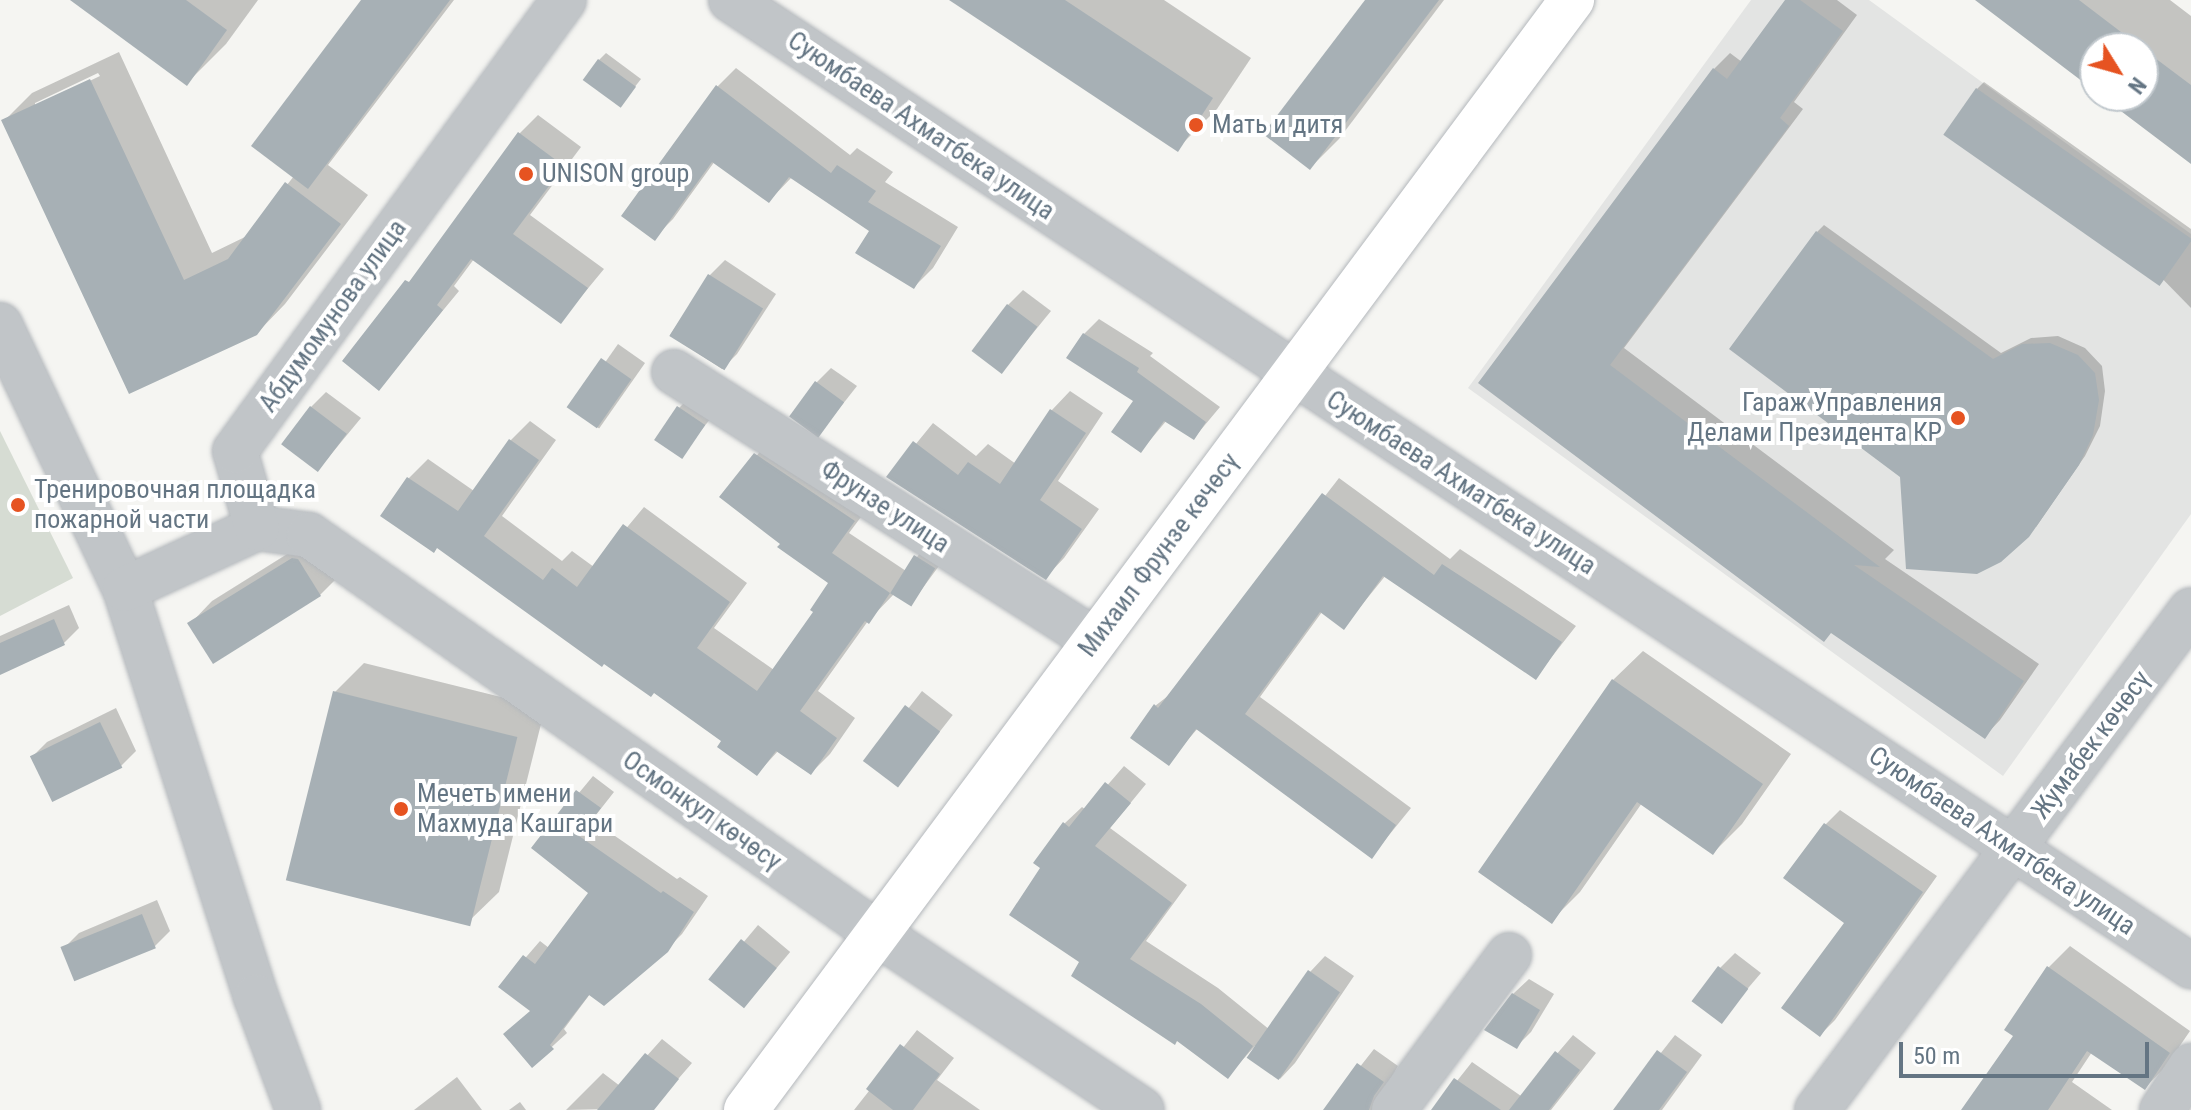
<!DOCTYPE html>
<meta charset="utf-8">
<style>
body{margin:0}
#map{position:relative;width:2191px;height:1110px;overflow:hidden;background:#f5f5f2;font-family:"Roboto Condensed",sans-serif}
div>[style]{position:absolute}
.built>*{inset:0;background:#e3e4e3}
.green>*{inset:0;background:#d6dcd3}
.shadow>*{inset:0;background:#0003;transform-origin:0 0}
.building>*{inset:0;background:#a7b0b5;transform-origin:0 0}
.roads{filter:drop-shadow(0 0 2px #b4b8bc) drop-shadow(0 0 2px #b4b8bc)}
.minor>*{height:44px;margin:-22px;padding:0 22px;transform-origin:22px;border-radius:22px;background:#c1c5c8}
.major>*{height:44px;margin:-22px;padding:0 22px;transform-origin:22px;border-radius:22px;background:#fff}
.dots>*{width:22px;height:22px;translate:-50% -50%;box-sizing:border-box;border:4px solid #fff;border-radius:50%}
span{translate:-50% -50%;white-space:nowrap;text-align:center;line-height:1.15;-webkit-text-stroke:8px #fff;paint-order:stroke}
.poi-label{font-size:26px;color:#647583}
.left{translate:0 -50%;text-align:left}
.right{translate:-100% -50%;text-align:right}
.street-label{font-size:26px;color:#647583}
.north{position:absolute;left:2079px;top:32px;width:80px;height:80px;box-sizing:border-box;background:#fff;border:2px solid #c1c8cd;border-radius:50%;rotate:127deg;font-size:22px;font-weight:700;line-height:32px;text-align:center;color:#647583}
.north::after{content:'';display:block;margin:auto;width:28px;height:36px;background:#e65321;clip-path:polygon(50% 0,100% 100%,50% 72%,0 100%)}
.scale{position:absolute;left:1899px;top:1042px;width:250px;height:36px;box-sizing:border-box;border:4px solid #647583;border-top:0;padding-left:10px;font-size:24px;line-height:28px;white-space:nowrap;color:#647583;-webkit-text-stroke:6px #fff;paint-order:stroke}
</style>
<div id="map">
<div class="built">
<div style="clip-path:polygon(1751px 0,1869px 0,2191px 234px,2191px 514px,2003px 776px,1468px 388px)"></div>
</div>
<div class="green">
<div style="clip-path:polygon(0 431px,73px 578px,0 616px)"></div>
</div>
<div class="shadow">
<div style="clip-path:polygon(74px 0,258px 0,226px 44px,187px 83px)"></div>
<div style="clip-path:polygon(evenodd,364px 0,454px 0,328px 165px,368px 195px,285px 304px,256px 334px,130px 392px,4px 121px,32px 93px,119px 52px,212px 253px,247px 236px,294px 176px,364px 0,98px 73px,100px 76px,35px 107px,35px 103px,98px 73px)"></div>
<div style="clip-path:polygon(952px 0,1164px 0,1251px 58px,1217px 109px,1177px 149px)"></div>
<div style="clip-path:polygon(1367px 0,1444px 0,1339px 139px,1310px 168px)"></div>
<div style="clip-path:polygon(1788px 0,1837px 0,1857px 15px,1794px 102px,1803px 109px,1624px 348px,1894px 550px,1885px 559px,2039px 664px,2000px 720px,1985px 736px,1481px 383px,1714px 69px,1730px 53px,1742px 62px)"></div>
<div style="clip-path:polygon(1978px 0,2170px 0,2191px 16px,2191px 161px,2105px 96px,2143px 96px,2143px 48px,2095px 48px,2095px 89px)"></div>
<div style="clip-path:polygon(606px 53px,641px 79px,620px 106px,599px 60px)"></div>
<div style="clip-path:polygon(736px 68px,850px 155px,857px 148px,893px 172px,885px 182px,958px 227px,933px 268px,914px 287px,872px 231px,792px 177px,769px 201px,715px 161px,673px 219px,654px 238px,718px 86px)"></div>
<div style="clip-path:polygon(1984px 82px,2191px 229px,2191px 308px,1977px 89px)"></div>
<div style="clip-path:polygon(538px 115px,581px 147px,530px 215px,604px 269px,561px 321px,474px 259px,454px 286px,459px 291px,379px 388px,344px 361px,426px 262px,520px 133px)"></div>
<div style="clip-path:polygon(1824px 225px,2001px 353px,2031px 338px,2058px 336px,2085px 348px,2102px 366px,2105px 391px,2100px 426px,2085px 456px,2036px 527px,1902px 476px,1817px 232px)"></div>
<div style="clip-path:polygon(725px 260px,776px 294px,737px 354px,722px 369px,670px 335px,710px 275px)"></div>
<div style="clip-path:polygon(1023px 290px,1051px 311px,1001px 372px,1008px 305px)"></div>
<div style="clip-path:polygon(1099px 319px,1153px 353px,1150px 356px,1220px 407px,1194px 438px,1167px 420px,1141px 451px,1136px 401px,1084px 334px)"></div>
<div style="left:618px;top:344px;width:33px;height:80px;rotate:35deg"></div>
<div style="clip-path:polygon(831px 368px,857px 386px,820px 433px,816px 383px)"></div>
<div style="clip-path:polygon(1070px 391px,1103px 413px,1058px 481px,1099px 509px,1064px 558px,1046px 577px,889px 477px,933px 423px,976px 456px,988px 444px,1016px 464px,1052px 410px)"></div>
<div style="clip-path:polygon(326px 392px,361px 418px,318px 470px,311px 407px)"></div>
<div style="clip-path:polygon(694px 393px,718px 409px,681px 456px,679px 408px)"></div>
<div style="clip-path:polygon(530px 421px,556px 440px,502px 516px,562px 561px,572px 551px,594px 567px,644px 507px,747px 583px,714px 628px,774px 670px,816px 612px,830px 583px,722px 497px,774px 435px,873px 501px,849px 533px,906px 571px,928px 543px,947px 555px,911px 604px,895px 593px,868px 621px,818px 691px,855px 718px,830px 754px,811px 773px,779px 750px,757px 774px,724px 740px,438px 546px,383px 516px,409px 478px,428px 459px,474px 491px,511px 440px)"></div>
<div style="clip-path:polygon(1339px 478px,1450px 559px,1460px 549px,1576px 626px,1536px 677px,1386px 575px,1344px 627px,1322px 612px,1260px 697px,1411px 808px,1372px 856px,1198px 728px,1168px 763px,1155px 706px,1173px 692px)"></div>
<div style="clip-path:polygon(316px 536px,343px 572px,320px 595px,190px 624px,212px 601px)"></div>
<div style="clip-path:polygon(69px 605px,79px 628px,64px 643px,0 673px,0 636px)"></div>
<div style="clip-path:polygon(1643px 651px,1791px 754px,1742px 824px,1713px 853px,1642px 803px,1580px 892px,1551px 921px,1613px 680px)"></div>
<div style="clip-path:polygon(364px 663px,545px 708px,499px 892px,469px 921px,335px 692px)"></div>
<div style="left:922px;top:691px;width:39px;height:90px;rotate:38deg"></div>
<div style="clip-path:polygon(116px 708px,136px 751px,121px 766px,52px 799px,32px 757px,47px 742px)"></div>
<div style="clip-path:polygon(1124px 766px,1146px 784px,1110px 828px,1187px 885px,1146px 941px,1218px 988px,1270px 1030px,1310px 972px,1325px 956px,1354px 976px,1295px 1063px,1280px 1079px,1255px 1046px,1228px 1076px,1082px 962px,1043px 868px,1064px 824px,1082px 807px,1086px 810px)"></div>
<div style="clip-path:polygon(593px 776px,614px 792px,592px 820px,677px 879px,680px 877px,708px 896px,682px 934px,666px 950px,590px 994px,564px 1029px,567px 1033px,532px 1065px,532px 1010px,501px 986px,540px 941px,549px 948px,591px 893px,534px 847px)"></div>
<div style="clip-path:polygon(1840px 810px,1937px 876px,1835px 1020px,1820px 1035px,1846px 923px,1825px 825px)"></div>
<div style="clip-path:polygon(157px 900px,170px 931px,155px 946px,64px 948px,79px 933px)"></div>
<div style="left:758px;top:925px;width:42px;height:72px;rotate:40deg"></div>
<div style="clip-path:polygon(2070px 946px,2190px 1031px,2166px 1066px,2145px 1088px,2092px 1052px,2072px 1082px,2112px 1110px,1962px 1110px,2016px 1035px,2048px 968px)"></div>
<div style="clip-path:polygon(1735px 953px,1761px 973px,1720px 1021px,1720px 968px)"></div>
<div style="clip-path:polygon(1529px 979px,1554px 994px,1531px 1032px,1516px 1047px,1513px 994px)"></div>
<div style="clip-path:polygon(917px 1030px,954px 1058px,937px 1080px,980px 1110px,854px 1110px)"></div>
<div style="clip-path:polygon(1573px 1035px,1596px 1053px,1551px 1110px,1434px 1110px,1472px 1062px,1521px 1096px)"></div>
<div style="clip-path:polygon(1675px 1035px,1702px 1055px,1662px 1110px,1616px 1110px)"></div>
<div style="clip-path:polygon(662px 1039px,692px 1063px,653px 1108px,566px 1110px,603px 1073px,620px 1086px)"></div>
<div style="clip-path:polygon(1374px 1049px,1398px 1066px,1384px 1090px,1384px 1110px,1326px 1110px)"></div>
<div style="clip-path:polygon(457px 1077px,482px 1110px,414px 1110px)"></div>
<div style="clip-path:polygon(520px 1102px,526px 1110px,509px 1110px)"></div>
</div>
<div class="building">
<div style="clip-path:polygon(70px 0,186px 0,227px 30px,187px 86px)"></div>
<div style="clip-path:polygon(361px 0,450px 0,308px 189px,251px 146px)"></div>
<div style="clip-path:polygon(949px 0,1065px 0,1213px 98px,1178px 152px)"></div>
<div style="clip-path:polygon(1365px 0,1439px 0,1310px 170px,1263px 134px)"></div>
<div style="clip-path:polygon(1785px 0,1800px 0,1843px 31px,1780px 118px,1789px 126px,1610px 365px,1880px 567px,1854px 565px,2024px 681px,1985px 739px,1831px 633px,1824px 642px,1478px 383px,1713px 68px,1727px 79px)"></div>
<div style="clip-path:polygon(1975px 0,2079px 0,2142px 48px,2095px 48px,2095px 91px)"></div>
<div style="clip-path:polygon(2143px 49px,2191px 85px,2191px 164px,2101px 96px,2143px 96px)"></div>
<div style="left:598px;top:59px;width:47px;height:26px;rotate:36deg"></div>
<div style="clip-path:polygon(90px 79px,184px 280px,228px 259px,285px 182px,341px 224px,257px 335px,129px 394px,1px 120px)"></div>
<div style="clip-path:polygon(716px 85px,831px 173px,837px 165px,876px 191px,868px 202px,941px 246px,914px 289px,855px 253px,869px 231px,789px 177px,769px 203px,712px 162px,655px 241px,621px 216px)"></div>
<div style="left:1976px;top:88px;width:264px;height:57px;rotate:35deg"></div>
<div style="clip-path:polygon(518px 132px,564px 166px,513px 234px,588px 288px,561px 324px,471px 259px,437px 305px,443px 310px,379px 391px,342px 361px,405px 280px,409px 282px)"></div>
<div style="clip-path:polygon(1816px 231px,1993px 359px,2022px 344px,2050px 343px,2078px 355px,2095px 373px,2099px 400px,2093px 435px,2079px 465px,2029px 537px,2001px 562px,1977px 574px,1906px 569px,1900px 477px,1729px 349px)"></div>
<div style="left:708px;top:274px;width:65px;height:73px;rotate:32deg"></div>
<div style="left:1007px;top:304px;width:38px;height:59px;rotate:37deg"></div>
<div style="clip-path:polygon(1083px 333px,1139px 368px,1137px 372px,1206px 422px,1194px 440px,1164px 421px,1141px 453px,1111px 432px,1133px 401px,1066px 358px)"></div>
<div style="left:601px;top:358px;width:37px;height:60px;rotate:35deg"></div>
<div style="left:815px;top:381px;width:36px;height:44px;rotate:36deg"></div>
<div style="left:310px;top:406px;width:46px;height:48px;rotate:37deg"></div>
<div style="left:677px;top:406px;width:34px;height:41px;rotate:34deg"></div>
<div style="clip-path:polygon(1050px 409px,1086px 433px,1040px 500px,1082px 529px,1046px 580px,886px 477px,913px 441px,958px 475px,968px 462px,1000px 484px)"></div>
<div style="clip-path:polygon(509px 439px,539px 460px,484px 536px,543px 580px,552px 568px,577px 587px,623px 524px,730px 602px,697px 648px,757px 691px,813px 612px,810px 610px,828px 583px,777px 547px,780px 544px,719px 497px,754px 453px,855px 521px,832px 553px,890px 593px,869px 624px,865px 621px,800px 711px,837px 738px,811px 775px,776px 751px,757px 776px,717px 747px,721px 741px,654px 693px,651px 697px,604px 664px,602px 667px,437px 548px,434px 553px,380px 516px,407px 477px,458px 511px)"></div>
<div style="clip-path:polygon(1322px 493px,1434px 575px,1442px 564px,1562px 642px,1536px 680px,1383px 576px,1344px 630px,1320px 612px,1245px 714px,1396px 825px,1372px 859px,1196px 729px,1169px 766px,1130px 738px,1154px 704px,1158px 708px)"></div>
<div style="left:914px;top:555px;width:25px;height:45px;rotate:32deg"></div>
<div style="clip-path:polygon(292px 558px,298px 559px,321px 596px,213px 664px,187px 623px)"></div>
<div style="clip-path:polygon(54px 619px,65px 645px,0 675px,0 643px)"></div>
<div style="clip-path:polygon(1612px 679px,1763px 784px,1713px 855px,1637px 802px,1552px 924px,1478px 872px)"></div>
<div style="left:333px;top:691px;width:190px;height:195px;rotate:14deg"></div>
<div style="left:905px;top:705px;width:44px;height:70px;rotate:37deg"></div>
<div style="left:100px;top:722px;width:51px;height:78px;rotate:64deg"></div>
<div style="clip-path:polygon(1105px 782px,1131px 803px,1095px 846px,1172px 903px,1130px 959px,1201px 1004px,1253px 1046px,1228px 1079px,1177px 1041px,1175px 1045px,1071px 976px,1079px 962px,1009px 915px,1040px 868px,1033px 863px,1063px 822px,1069px 827px)"></div>
<div style="clip-path:polygon(576px 790px,601px 808px,579px 836px,661px 893px,663px 891px,694px 912px,668px 952px,604px 1006px,589px 995px,550px 1045px,554px 1049px,532px 1068px,503px 1034px,530px 1011px,498px 987px,523px 955px,535px 964px,588px 893px,531px 848px)"></div>
<div style="clip-path:polygon(1824px 823px,1923px 892px,1820px 1037px,1781px 1008px,1844px 923px,1783px 878px)"></div>
<div style="left:142px;top:914px;width:37px;height:88px;rotate:68deg"></div>
<div style="left:741px;top:939px;width:46px;height:52px;rotate:39deg"></div>
<div style="left:1718px;top:966px;width:38px;height:44px;rotate:37deg"></div>
<div style="clip-path:polygon(2047px 966px,2170px 1053px,2145px 1090px,2087px 1051px,2048px 1110px,1961px 1110px,2013px 1036px,2004px 1030px)"></div>
<div style="left:1308px;top:970px;width:39px;height:107px;rotate:35deg"></div>
<div style="clip-path:polygon(1512px 993px,1540px 1010px,1517px 1049px,1484px 1030px)"></div>
<div style="clip-path:polygon(900px 1044px,940px 1074px,913px 1110px,893px 1110px,866px 1089px)"></div>
<div style="clip-path:polygon(1657px 1050px,1687px 1072px,1659px 1110px,1613px 1110px)"></div>
<div style="clip-path:polygon(1555px 1051px,1580px 1070px,1549px 1110px,1509px 1110px)"></div>
<div style="clip-path:polygon(645px 1053px,679px 1079px,654px 1110px,597px 1110px)"></div>
<div style="clip-path:polygon(1357px 1063px,1384px 1082px,1374px 1096px,1369px 1110px,1323px 1110px)"></div>
<div style="clip-path:polygon(1454px 1078px,1501px 1110px,1431px 1110px)"></div>
</div>
<div class="roads">
<div class="minor">
<div style="left:731px;top:0;width:1751px;rotate:33.49deg"></div>
<div style="left:0;top:325px;width:292px;rotate:64.7deg"></div>
<div style="left:125px;top:589px;width:429px;rotate:72.2deg"></div>
<div style="left:256px;top:997px;width:121px;rotate:69.6deg"></div>
<div style="left:674px;top:372px;width:500px;rotate:32.52deg"></div>
<div style="left:257px;top:528px;width:52px;rotate:7.7deg"></div>
<div style="left:309px;top:535px;width:695px;rotate:35.04deg"></div>
<div style="left:878px;top:934px;width:317px;rotate:33.7deg"></div>
<div style="left:125px;top:589px;width:145px;rotate:-24.8deg"></div>
<div style="left:257px;top:528px;width:80px;rotate:-105.9deg"></div>
<div style="left:235px;top:451px;width:558px;rotate:-53.89deg"></div>
<div style="left:1394px;top:1110px;width:193px;rotate:-53.4deg"></div>
<div style="left:1817px;top:1110px;width:624px;rotate:-53.2deg"></div>
<div style="left:2162px;top:1110px;width:53px;rotate:-56.6deg"></div>
</div>
<div class="major">
<div style="left:746px;top:1110px;width:1384px;rotate:-53.35deg"></div>
</div>
</div>
<div class="dots">
<div style="left:1196px;top:125px;background:#e65321"></div>
<div style="left:526px;top:174px;background:#e65321"></div>
<div style="left:1958px;top:418px;background:#e65321"></div>
<div style="left:18px;top:505px;background:#e65321"></div>
<div style="left:401px;top:809px;background:#e65321"></div>
</div>
<div class="poi-label">
<span class="left" style="left:1212px;top:125px">Мать и дитя</span>
<span class="left" style="left:542px;top:174px">UNISON group</span>
<span class="right" style="left:1942px;top:418px">Гараж Управления<br>Делами Президента КР</span>
<span class="left" style="left:34px;top:505px">Тренировочная площадка<br>пожарной части</span>
<span class="left" style="left:417px;top:809px">Мечеть имени<br>Махмуда Кашгари</span>
</div>
<div class="street-label">
<span style="left:921px;top:126px;rotate:34deg">Суюмбаева Ахматбека улица</span>
<span style="left:333px;top:316px;rotate:-54deg">Абдумомунова улица</span>
<span style="left:1461px;top:483px;rotate:33deg">Суюмбаева Ахматбека улица</span>
<span style="left:885px;top:507px;rotate:33deg">Фрунзе улица</span>
<span style="left:1159px;top:555px;rotate:-53deg">Михаил Фрунзе көчөсү</span>
<span style="left:2091px;top:745px;rotate:-53deg">Жумабек көчөсү</span>
<span style="left:702px;top:811px;rotate:35deg">Осмонкул көчөсү</span>
<span style="left:2002px;top:841px;rotate:34deg">Суюмбаева Ахматбека улица</span>
</div>
<div class="north">N</div>
<div class="scale">50 m</div>
</div>
